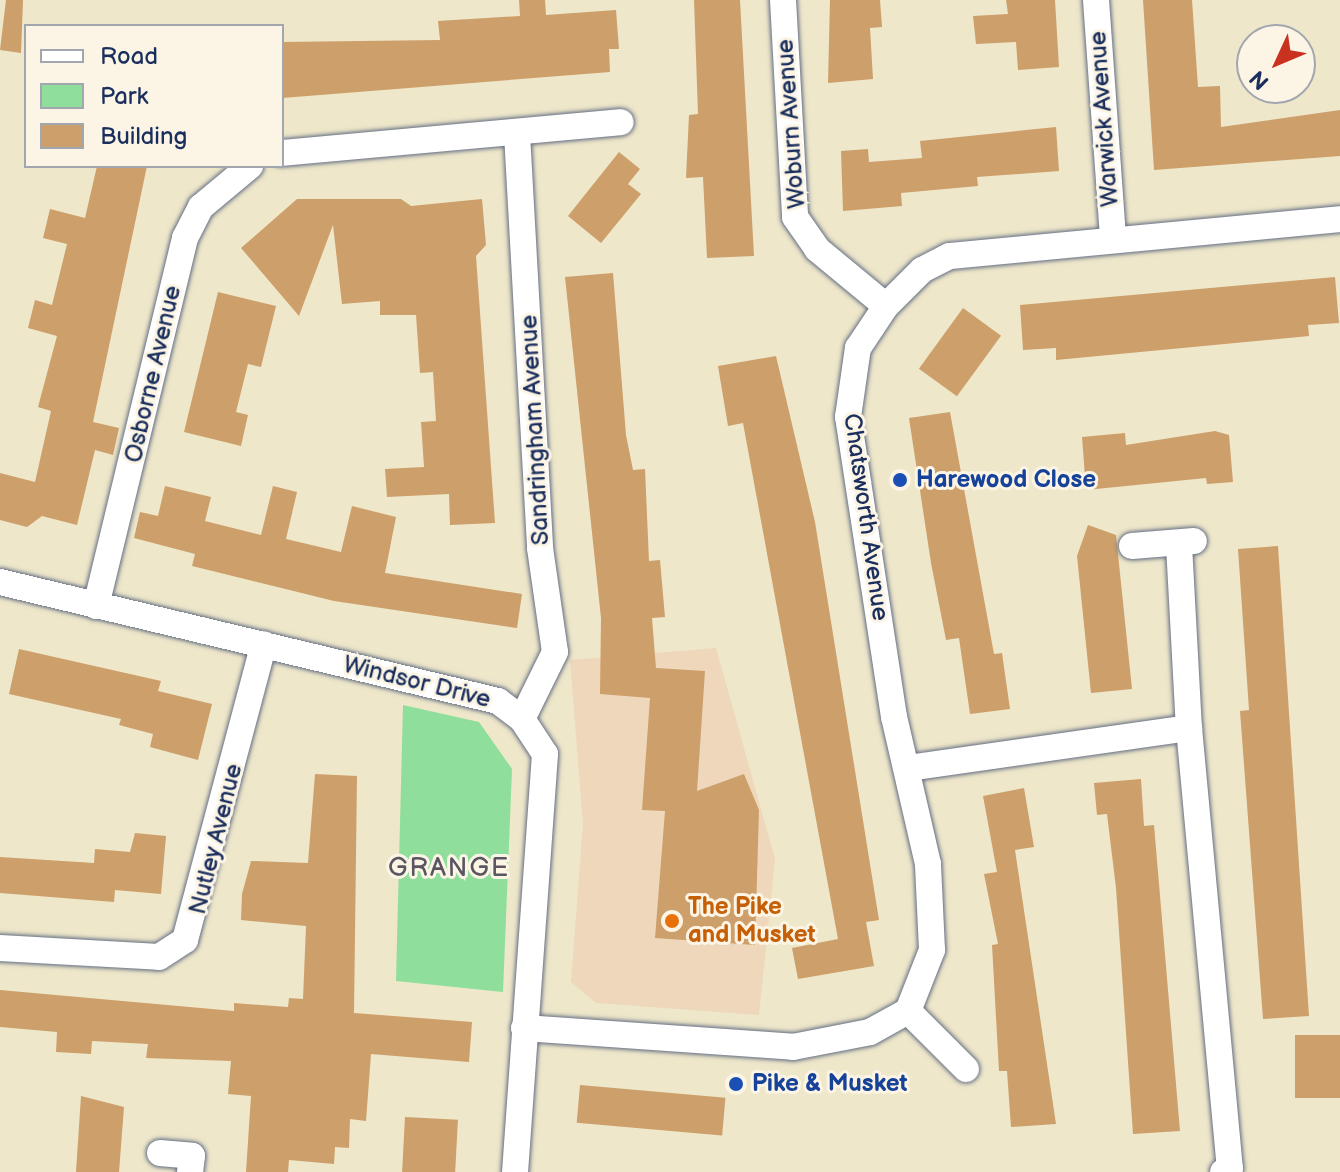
<!DOCTYPE html>
<style>
body{margin:0}
#map{position:relative;width:1340px;height:1172px;overflow:hidden;background:#eee7ca;font-family:"Balsamiq Sans",sans-serif}
div>[style]{position:absolute}
.built>*{inset:0;background:#eed7bb}
.green>*{inset:0;background:#8fde9c}
.building>*{inset:0;background:#cd9f6a;transform-origin:0 0}
.roads{filter:drop-shadow(0 0 2px #656f84) drop-shadow(0 0 2px #656f84)}
.street>*{height:26px;margin:-13px;padding:0 13px;transform-origin:13px;border-radius:13px;background:#fff}
.dots>*{width:22px;height:22px;translate:-50% -50%;box-sizing:border-box;border:4px solid #fcf5e5;border-radius:50%}
span{translate:-50% -50%;white-space:nowrap;text-align:center;line-height:1.15;-webkit-text-stroke:6px #fcf5e5;paint-order:stroke}
.street-label{font-size:24px;color:#1b2f5e}
.transit-label{font-size:24px;color:#164399;font-weight:700}
.left{translate:0 -50%;text-align:left}
.food-label{font-size:24px;color:#c56008;font-weight:700}
.neighbourhood-label{font-size:26px;color:#595662;letter-spacing:2px}
.legend{position:absolute;left:24px;top:24px;width:260px;height:144px;box-sizing:border-box;background:#fcf5e5;border:2px solid #a2a6af;margin:0;padding:10px 14px;list-style:none;font-size:24px;color:#1b2f5e}
.legend li{display:flex;align-items:center;gap:16px;height:40px}
.legend b{width:40px;border:2px solid #a2a6af}
.north{position:absolute;left:1236px;top:24px;width:80px;height:80px;box-sizing:border-box;background:#fcf5e5;border:2px solid #a2a6af;border-radius:50%;rotate:226deg;font-size:22px;font-weight:700;line-height:32px;text-align:center;color:#1b2f5e}
.north::after{content:'';display:block;margin:auto;width:28px;height:36px;background:#c8321e;clip-path:polygon(50% 0,100% 100%,50% 72%,0 100%)}
</style>
<div id="map">
<div class="built">
<div style="clip-path:polygon(716px 648px,775px 859px,759px 1015px,596px 1003px,571px 982px,583px 824px,570px 660px)"></div>
</div>
<div class="green">
<div style="clip-path:polygon(403px 705px,479px 722px,512px 769px,503px 992px,396px 981px)"></div>
</div>
<div class="building">
<div style="clip-path:polygon(6px 0,23px 0,21px 53px,0 50px)"></div>
<div style="clip-path:polygon(519px 0,545px 0,546px 15px,616px 10px,619px 49px,609px 49px,610px 72px,282px 98px,282px 42px,440px 40px,438px 21px,520px 16px)"></div>
<div style="clip-path:polygon(694px 0,740px 0,754px 256px,707px 258px,703px 177px,686px 178px,689px 115px,698px 114px)"></div>
<div style="clip-path:polygon(830px 0,880px 0,882px 27px,870px 28px,873px 79px,828px 83px)"></div>
<div style="clip-path:polygon(1006px 0,1055px 0,1059px 67px,1018px 70px,1016px 42px,976px 44px,973px 16px,1008px 14px)"></div>
<div style="clip-path:polygon(1143px 0,1192px 0,1198px 87px,1220px 86px,1221px 127px,1340px 110px,1340px 156px,1154px 170px)"></div>
<div style="clip-path:polygon(1056px 127px,1059px 171px,977px 177px,978px 186px,901px 193px,902px 206px,843px 211px,841px 151px,868px 149px,869px 162px,922px 158px,920px 141px)"></div>
<div style="clip-path:polygon(619px 152px,640px 169px,628px 184px,641px 194px,601px 243px,568px 216px)"></div>
<div style="clip-path:polygon(97px 166px,147px 166px,93px 422px,119px 428px,113px 455px,95px 450px,77px 525px,42px 516px,27px 527px,0 520px,0 473px,35px 482px,51px 411px,38px 407px,57px 336px,28px 328px,35px 300px,52px 305px,67px 244px,43px 238px,50px 209px,85px 218px)"></div>
<div style="clip-path:polygon(297px 199px,401px 199px,411px 206px,482px 199px,486px 245px,476px 256px,495px 523px,450px 525px,449px 494px,387px 497px,385px 469px,424px 467px,421px 422px,436px 421px,433px 372px,420px 373px,416px 315px,380px 315px,380px 301px,342px 304px,333px 225px,299px 316px,241px 248px)"></div>
<div style="clip-path:polygon(613px 273px,626px 435px,633px 470px,645px 469px,649px 561px,660px 560px,665px 617px,652px 618px,656px 668px,705px 671px,697px 791px,744px 774px,759px 810px,755px 945px,655px 938px,665px 811px,642px 810px,650px 698px,600px 694px,601px 618px,565px 277px)"></div>
<div style="clip-path:polygon(1335px 277px,1339px 323px,1308px 325px,1309px 336px,1056px 360px,1056px 348px,1023px 350px,1020px 305px)"></div>
<div style="clip-path:polygon(218px 292px,276px 306px,261px 367px,248px 364px,236px 412px,248px 415px,241px 446px,184px 432px)"></div>
<div style="left:963px;top:308px;width:47px;height:75px;rotate:36deg"></div>
<div style="clip-path:polygon(776px 356px,815px 522px,879px 920px,866px 922px,874px 966px,798px 979px,792px 948px,838px 939px,743px 423px,728px 426px,718px 366px)"></div>
<div style="clip-path:polygon(950px 412px,994px 654px,1002px 653px,1010px 709px,970px 714px,959px 638px,946px 640px,931px 563px,909px 418px)"></div>
<div style="clip-path:polygon(1215px 431px,1229px 435px,1233px 482px,1207px 484px,1206px 478px,1086px 490px,1082px 437px,1125px 433px,1126px 445px)"></div>
<div style="clip-path:polygon(165px 486px,211px 497px,205px 521px,261px 535px,273px 486px,297px 492px,286px 539px,341px 552px,352px 506px,396px 517px,385px 573px,522px 594px,517px 628px,334px 601px,192px 566px,195px 554px,134px 538px,140px 512px,158px 516px)"></div>
<div style="clip-path:polygon(1088px 525px,1116px 535px,1132px 689px,1091px 693px,1077px 556px)"></div>
<div style="clip-path:polygon(1278px 546px,1309px 1016px,1263px 1019px,1240px 711px,1249px 710px,1238px 549px)"></div>
<div style="clip-path:polygon(19px 649px,161px 681px,158px 691px,212px 704px,198px 760px,150px 747px,153px 734px,119px 725px,121px 719px,9px 694px)"></div>
<div style="clip-path:polygon(315px 774px,357px 776px,354px 1013px,472px 1022px,469px 1062px,371px 1054px,366px 1121px,350px 1119px,349px 1148px,335px 1147px,334px 1164px,289px 1160px,288px 1172px,246px 1172px,251px 1096px,228px 1094px,231px 1061px,146px 1058px,148px 1044px,92px 1041px,91px 1054px,56px 1052px,57px 1032px,0 1027px,0 990px,234px 1011px,234px 1003px,288px 1007px,289px 998px,303px 999px,306px 926px,241px 920px,242px 894px,251px 861px,308px 863px)"></div>
<div style="clip-path:polygon(1141px 779px,1144px 826px,1154px 825px,1180px 1131px,1133px 1134px,1116px 888px,1107px 814px,1097px 815px,1094px 783px)"></div>
<div style="clip-path:polygon(1024px 788px,1034px 847px,1015px 850px,1056px 1124px,1011px 1127px,1007px 1071px,999px 1071px,992px 945px,998px 944px,984px 874px,997px 872px,983px 796px)"></div>
<div style="clip-path:polygon(135px 833px,166px 836px,161px 894px,115px 890px,114px 902px,0 893px,0 857px,94px 863px,95px 849px,130px 852px)"></div>
<div style="left:1340px;top:1035px;width:63px;height:45px;rotate:90deg"></div>
<div style="left:580px;top:1085px;width:146px;height:38px;rotate:5deg"></div>
<div style="clip-path:polygon(81px 1096px,124px 1107px,119px 1172px,76px 1172px)"></div>
<div style="left:405px;top:1117px;width:53px;height:55px;rotate:3deg"></div>
</div>
<div class="roads">
<div class="street">
<div style="left:783px;top:0;width:217px;rotate:86.8deg"></div>
<div style="left:795px;top:217px;width:39px;rotate:55deg"></div>
<div style="left:817px;top:249px;width:89px;rotate:39.6deg"></div>
<div style="left:1096px;top:0;width:239px;rotate:85.9deg"></div>
<div style="left:517px;top:134px;width:415px;rotate:86.8deg"></div>
<div style="left:540px;top:548px;width:105px;rotate:81.8deg"></div>
<div style="left:555px;top:652px;width:75px;rotate:116.2deg"></div>
<div style="left:282px;top:153px;width:340px;rotate:-5.2deg"></div>
<div style="left:1179px;top:545px;width:183px;rotate:86.9deg"></div>
<div style="left:1189px;top:728px;width:442px;rotate:84.7deg"></div>
<div style="left:1230px;top:1168px;width:8px;rotate:150deg"></div>
<div style="left:1132px;top:546px;width:62px;rotate:-4.6deg"></div>
<div style="left:0;top:582px;width:512px;rotate:13.44deg"></div>
<div style="left:498px;top:701px;width:30px;rotate:37deg"></div>
<div style="left:522px;top:719px;width:42px;rotate:56.7deg"></div>
<div style="left:545px;top:754px;width:419px;rotate:94.1deg"></div>
<div style="left:96px;top:606px;width:379px;rotate:-76.4deg"></div>
<div style="left:185px;top:238px;width:35px;rotate:-63deg"></div>
<div style="left:201px;top:207px;width:64px;rotate:-39.9deg"></div>
<div style="left:908px;top:768px;width:284px;rotate:-8.1deg"></div>
<div style="left:0;top:948px;width:159px;rotate:3.2deg"></div>
<div style="left:159px;top:957px;width:31px;rotate:-33deg"></div>
<div style="left:185px;top:940px;width:306px;rotate:-75.1deg"></div>
<div style="left:908px;top:1011px;width:82px;rotate:45deg"></div>
<div style="left:524px;top:1028px;width:270px;rotate:4deg"></div>
<div style="left:793px;top:1047px;width:78px;rotate:-11deg"></div>
<div style="left:870px;top:1032px;width:43px;rotate:-28.9deg"></div>
<div style="left:908px;top:1011px;width:66px;rotate:-68.5deg"></div>
<div style="left:932px;top:950px;width:86px;rotate:-92.7deg"></div>
<div style="left:928px;top:864px;width:151px;rotate:-103deg"></div>
<div style="left:894px;top:717px;width:304px;rotate:-98.7deg"></div>
<div style="left:848px;top:417px;width:70px;rotate:-81.8deg"></div>
<div style="left:858px;top:348px;width:50px;rotate:-56.3deg"></div>
<div style="left:886px;top:306px;width:51px;rotate:-45deg"></div>
<div style="left:922px;top:270px;width:31px;rotate:-27deg"></div>
<div style="left:950px;top:256px;width:392px;rotate:-5.4deg"></div>
<div style="left:160px;top:1153px;width:32px;rotate:5deg"></div>
<div style="left:192px;top:1156px;width:16px;rotate:97deg"></div>
</div>
</div>
<div class="dots">
<div style="left:900px;top:480px;background:#1a4fb4"></div>
<div style="left:672px;top:921px;background:#e8710a"></div>
<div style="left:736px;top:1084px;background:#1a4fb4"></div>
</div>
<div class="street-label">
<span style="left:1104px;top:119px;rotate:-94deg">Warwick Avenue</span>
<span style="left:791px;top:124px;rotate:-94deg">Woburn Avenue</span>
<span style="left:153px;top:374px;rotate:-77deg">Osborne Avenue</span>
<span style="left:535px;top:430px;rotate:-93deg">Sandringham Avenue</span>
<span style="left:866px;top:517px;rotate:82deg">Chatsworth Avenue</span>
<span style="left:417px;top:682px;rotate:14deg">Windsor Drive</span>
<span style="left:216px;top:839px;rotate:-76deg">Nutley Avenue</span>
</div>
<div class="transit-label">
<span class="left" style="left:916px;top:480px">Harewood Close</span>
<span class="left" style="left:752px;top:1084px">Pike &amp; Musket</span>
</div>
<div class="food-label">
<span class="left" style="left:688px;top:921px">The Pike<br>and Musket</span>
</div>
<div class="neighbourhood-label">
<span style="left:449px;top:869px">GRANGE</span>
</div>
<ul class="legend">
<li><b style="height:10px;background:#fff"></b>Road</li>
<li><b style="height:22px;background:#8fde9c"></b>Park</li>
<li><b style="height:22px;background:#cd9f6a"></b>Building</li>
</ul>
<div class="north">N</div>
</div>
